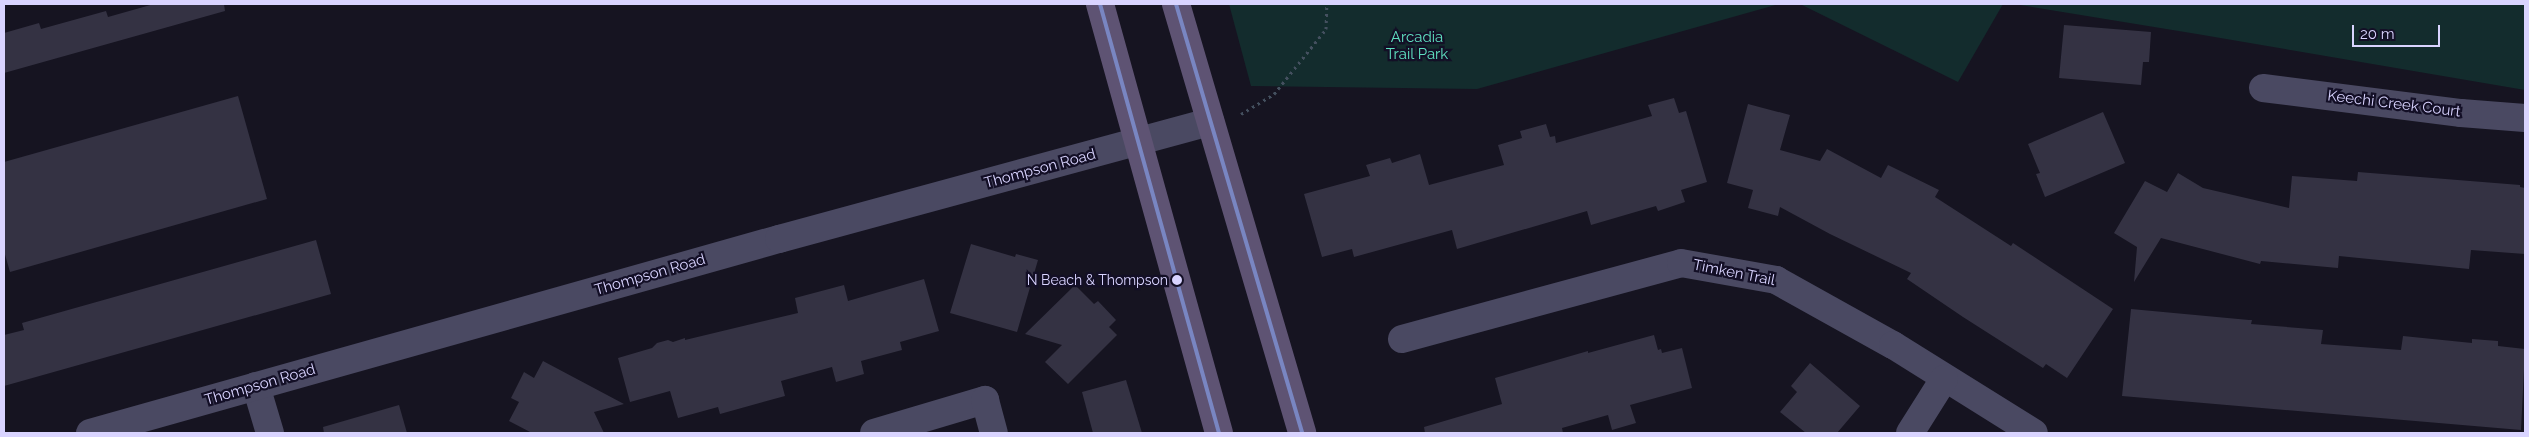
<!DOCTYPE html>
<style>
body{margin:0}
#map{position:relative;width:2529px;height:437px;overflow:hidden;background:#161421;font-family:Raleway,sans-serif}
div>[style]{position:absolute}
.green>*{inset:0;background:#132c2d}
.building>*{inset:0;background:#343243}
.path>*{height:3px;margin-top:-1.5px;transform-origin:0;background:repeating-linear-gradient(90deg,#44505f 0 2.5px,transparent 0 6.5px)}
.minor>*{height:28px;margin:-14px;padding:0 14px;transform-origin:14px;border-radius:14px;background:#4a4962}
.major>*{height:28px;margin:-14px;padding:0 14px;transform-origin:14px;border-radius:14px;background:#5e5373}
.bus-1>*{height:4px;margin:-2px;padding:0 2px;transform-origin:2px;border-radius:2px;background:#7986c2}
.dots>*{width:14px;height:14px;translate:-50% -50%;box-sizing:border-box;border:2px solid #130f26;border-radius:50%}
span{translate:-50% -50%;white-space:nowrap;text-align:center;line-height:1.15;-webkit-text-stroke:4.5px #130f26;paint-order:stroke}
.bus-label{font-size:14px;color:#d9d4ff}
.right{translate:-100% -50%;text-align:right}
.park-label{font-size:15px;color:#5fe0c0}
.street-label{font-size:15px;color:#d9d4ff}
.frame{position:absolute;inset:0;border:5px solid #d9d4ff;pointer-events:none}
.scale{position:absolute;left:2352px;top:25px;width:88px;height:22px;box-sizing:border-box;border:2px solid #d9d4ff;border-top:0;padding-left:6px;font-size:15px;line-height:18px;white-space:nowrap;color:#d9d4ff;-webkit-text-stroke:4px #130f26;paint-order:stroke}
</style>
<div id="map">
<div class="green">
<div style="clip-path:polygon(1229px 4px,1779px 4px,1477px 89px,1251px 86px)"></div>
<div style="clip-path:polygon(1800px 4px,2003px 4px,1958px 82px)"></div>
<div style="clip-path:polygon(2014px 4px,2525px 4px,2525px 90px,2197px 34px)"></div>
</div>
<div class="building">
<div style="clip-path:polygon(154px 4px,224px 4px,225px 11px,4px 73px,4px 33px,39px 23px,41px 29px,106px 11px,108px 17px)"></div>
<div style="clip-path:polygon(2064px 25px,2151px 32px,2149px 62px,2143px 62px,2141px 85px,2059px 78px)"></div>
<div style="clip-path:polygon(238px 96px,267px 199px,10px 272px,4px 251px,4px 162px)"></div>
<div style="clip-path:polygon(1674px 98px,1679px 113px,1686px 111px,1707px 182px,1681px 190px,1685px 202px,1658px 211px,1656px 206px,1591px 225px,1587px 211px,1457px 249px,1452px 230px,1354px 257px,1352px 249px,1322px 257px,1304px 194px,1370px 176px,1366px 165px,1390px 158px,1392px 163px,1420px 154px,1429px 185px,1504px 165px,1498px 145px,1522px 138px,1520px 131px,1546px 124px,1550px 137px,1555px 136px,1556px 143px,1652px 116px,1648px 105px)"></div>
<div style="clip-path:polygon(1748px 104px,1790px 115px,1780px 150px,1820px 161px,1827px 149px,1881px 178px,1888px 165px,1939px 190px,1935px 197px,2011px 246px,2013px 243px,2113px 309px,2067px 378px,2046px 364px,2043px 368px,1963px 317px,1907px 279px,1911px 273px,1830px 234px,1780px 207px,1778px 216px,1748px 208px,1753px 190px,1727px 183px)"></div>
<div style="clip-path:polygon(2103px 112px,2125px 163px,2045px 197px,2036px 174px,2040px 173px,2028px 144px)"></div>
<div style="clip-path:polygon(2358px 172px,2520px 185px,2520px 187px,2525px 188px,2525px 254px,2471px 250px,2469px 269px,2339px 256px,2338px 268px,2261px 261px,2260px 264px,2161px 238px,2134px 282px,2137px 247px,2114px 233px,2145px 181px,2167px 192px,2178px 173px,2203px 188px,2289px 208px,2292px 176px,2357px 181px)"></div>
<div style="clip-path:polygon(316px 240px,331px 294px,4px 386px,4px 335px,24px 330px,22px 323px)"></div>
<div style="clip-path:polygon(971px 244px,1015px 257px,1016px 254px,1038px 260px,1017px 332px,950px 313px)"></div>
<div style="clip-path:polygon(924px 279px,939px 331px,900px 342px,902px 350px,861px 361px,864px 374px,836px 382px,832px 367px,781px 381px,785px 396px,720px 414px,718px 407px,678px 418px,670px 391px,630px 402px,618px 358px,652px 348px,657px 343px,668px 340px,673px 342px,685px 338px,685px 340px,798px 313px,795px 298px,844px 285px,848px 301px)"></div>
<div style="clip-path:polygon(1075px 285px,1094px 304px,1098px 301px,1116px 320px,1109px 327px,1117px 335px,1068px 384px,1045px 362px,1062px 345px,1025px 334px)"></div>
<div style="clip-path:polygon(2131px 309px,2249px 320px,2252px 320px,2251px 324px,2323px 330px,2321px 344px,2401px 350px,2403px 336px,2472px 343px,2472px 339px,2498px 341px,2498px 346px,2525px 349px,2521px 430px,2122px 396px)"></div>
<div style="clip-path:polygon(1654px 335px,1658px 350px,1661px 349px,1662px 353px,1682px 348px,1692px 388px,1630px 405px,1636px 423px,1612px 430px,1608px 415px,1562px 428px,1563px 433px,1425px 433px,1424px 427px,1502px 404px,1495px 378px,1588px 351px,1588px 353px)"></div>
<div style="clip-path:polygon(543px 361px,624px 404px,594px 412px,604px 433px,532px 433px,509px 421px,519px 402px,511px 398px,524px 372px,534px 378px)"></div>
<div style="clip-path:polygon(1810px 363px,1860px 406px,1837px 433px,1806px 433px,1780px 412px,1797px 392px,1791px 386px)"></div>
<div style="clip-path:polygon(1126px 380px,1142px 433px,1093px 433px,1082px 392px)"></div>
<div style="clip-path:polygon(399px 405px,407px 433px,324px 433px,323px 427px)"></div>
</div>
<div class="path">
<div style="left:1241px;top:114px;width:39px;rotate:-31deg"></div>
<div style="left:1274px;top:94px;width:83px;rotate:-51.3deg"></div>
<div style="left:1326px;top:29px;width:25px;rotate:-88deg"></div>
</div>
<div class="minor">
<div style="left:2263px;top:88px;width:200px;rotate:7.2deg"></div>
<div style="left:2461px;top:113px;width:64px;rotate:4.5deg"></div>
<div style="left:1402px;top:339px;width:289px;rotate:-15.2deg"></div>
<div style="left:1681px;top:263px;width:97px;rotate:10.1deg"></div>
<div style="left:1776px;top:280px;width:134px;rotate:29.1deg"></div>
<div style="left:1893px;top:345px;width:166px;rotate:32deg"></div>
<div style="left:256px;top:386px;width:49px;rotate:73.4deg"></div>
<div style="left:90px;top:433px;width:716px;rotate:-15.73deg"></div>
<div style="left:779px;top:239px;width:447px;rotate:-15.2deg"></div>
<div style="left:874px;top:433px;width:116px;rotate:-16.6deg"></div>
<div style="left:985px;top:400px;width:34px;rotate:75deg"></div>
<div style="left:1910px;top:433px;width:64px;rotate:-57.8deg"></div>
</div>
<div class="major">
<div style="left:1100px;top:4px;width:445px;rotate:74.5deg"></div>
<div style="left:1176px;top:4px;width:447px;rotate:73.6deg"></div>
</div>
<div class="bus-1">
<div style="left:1100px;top:4px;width:445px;rotate:74.5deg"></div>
<div style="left:1176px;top:4px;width:447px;rotate:73.6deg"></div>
</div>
<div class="dots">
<div style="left:1177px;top:280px;background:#d9d4ff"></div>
</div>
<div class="bus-label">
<span class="right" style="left:1168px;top:280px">N Beach &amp; Thompson</span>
</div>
<div class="park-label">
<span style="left:1417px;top:46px">Arcadia<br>Trail Park</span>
</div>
<div class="street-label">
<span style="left:2394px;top:104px;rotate:7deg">Keechi Creek Court</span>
<span style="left:1040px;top:169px;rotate:-15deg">Thompson Road</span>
<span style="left:1734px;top:273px;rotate:11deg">Timken Trail</span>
<span style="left:650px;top:275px;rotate:-16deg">Thompson Road</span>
<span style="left:260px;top:385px;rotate:-16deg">Thompson Road</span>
</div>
<div class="frame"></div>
<div class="scale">20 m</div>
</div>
